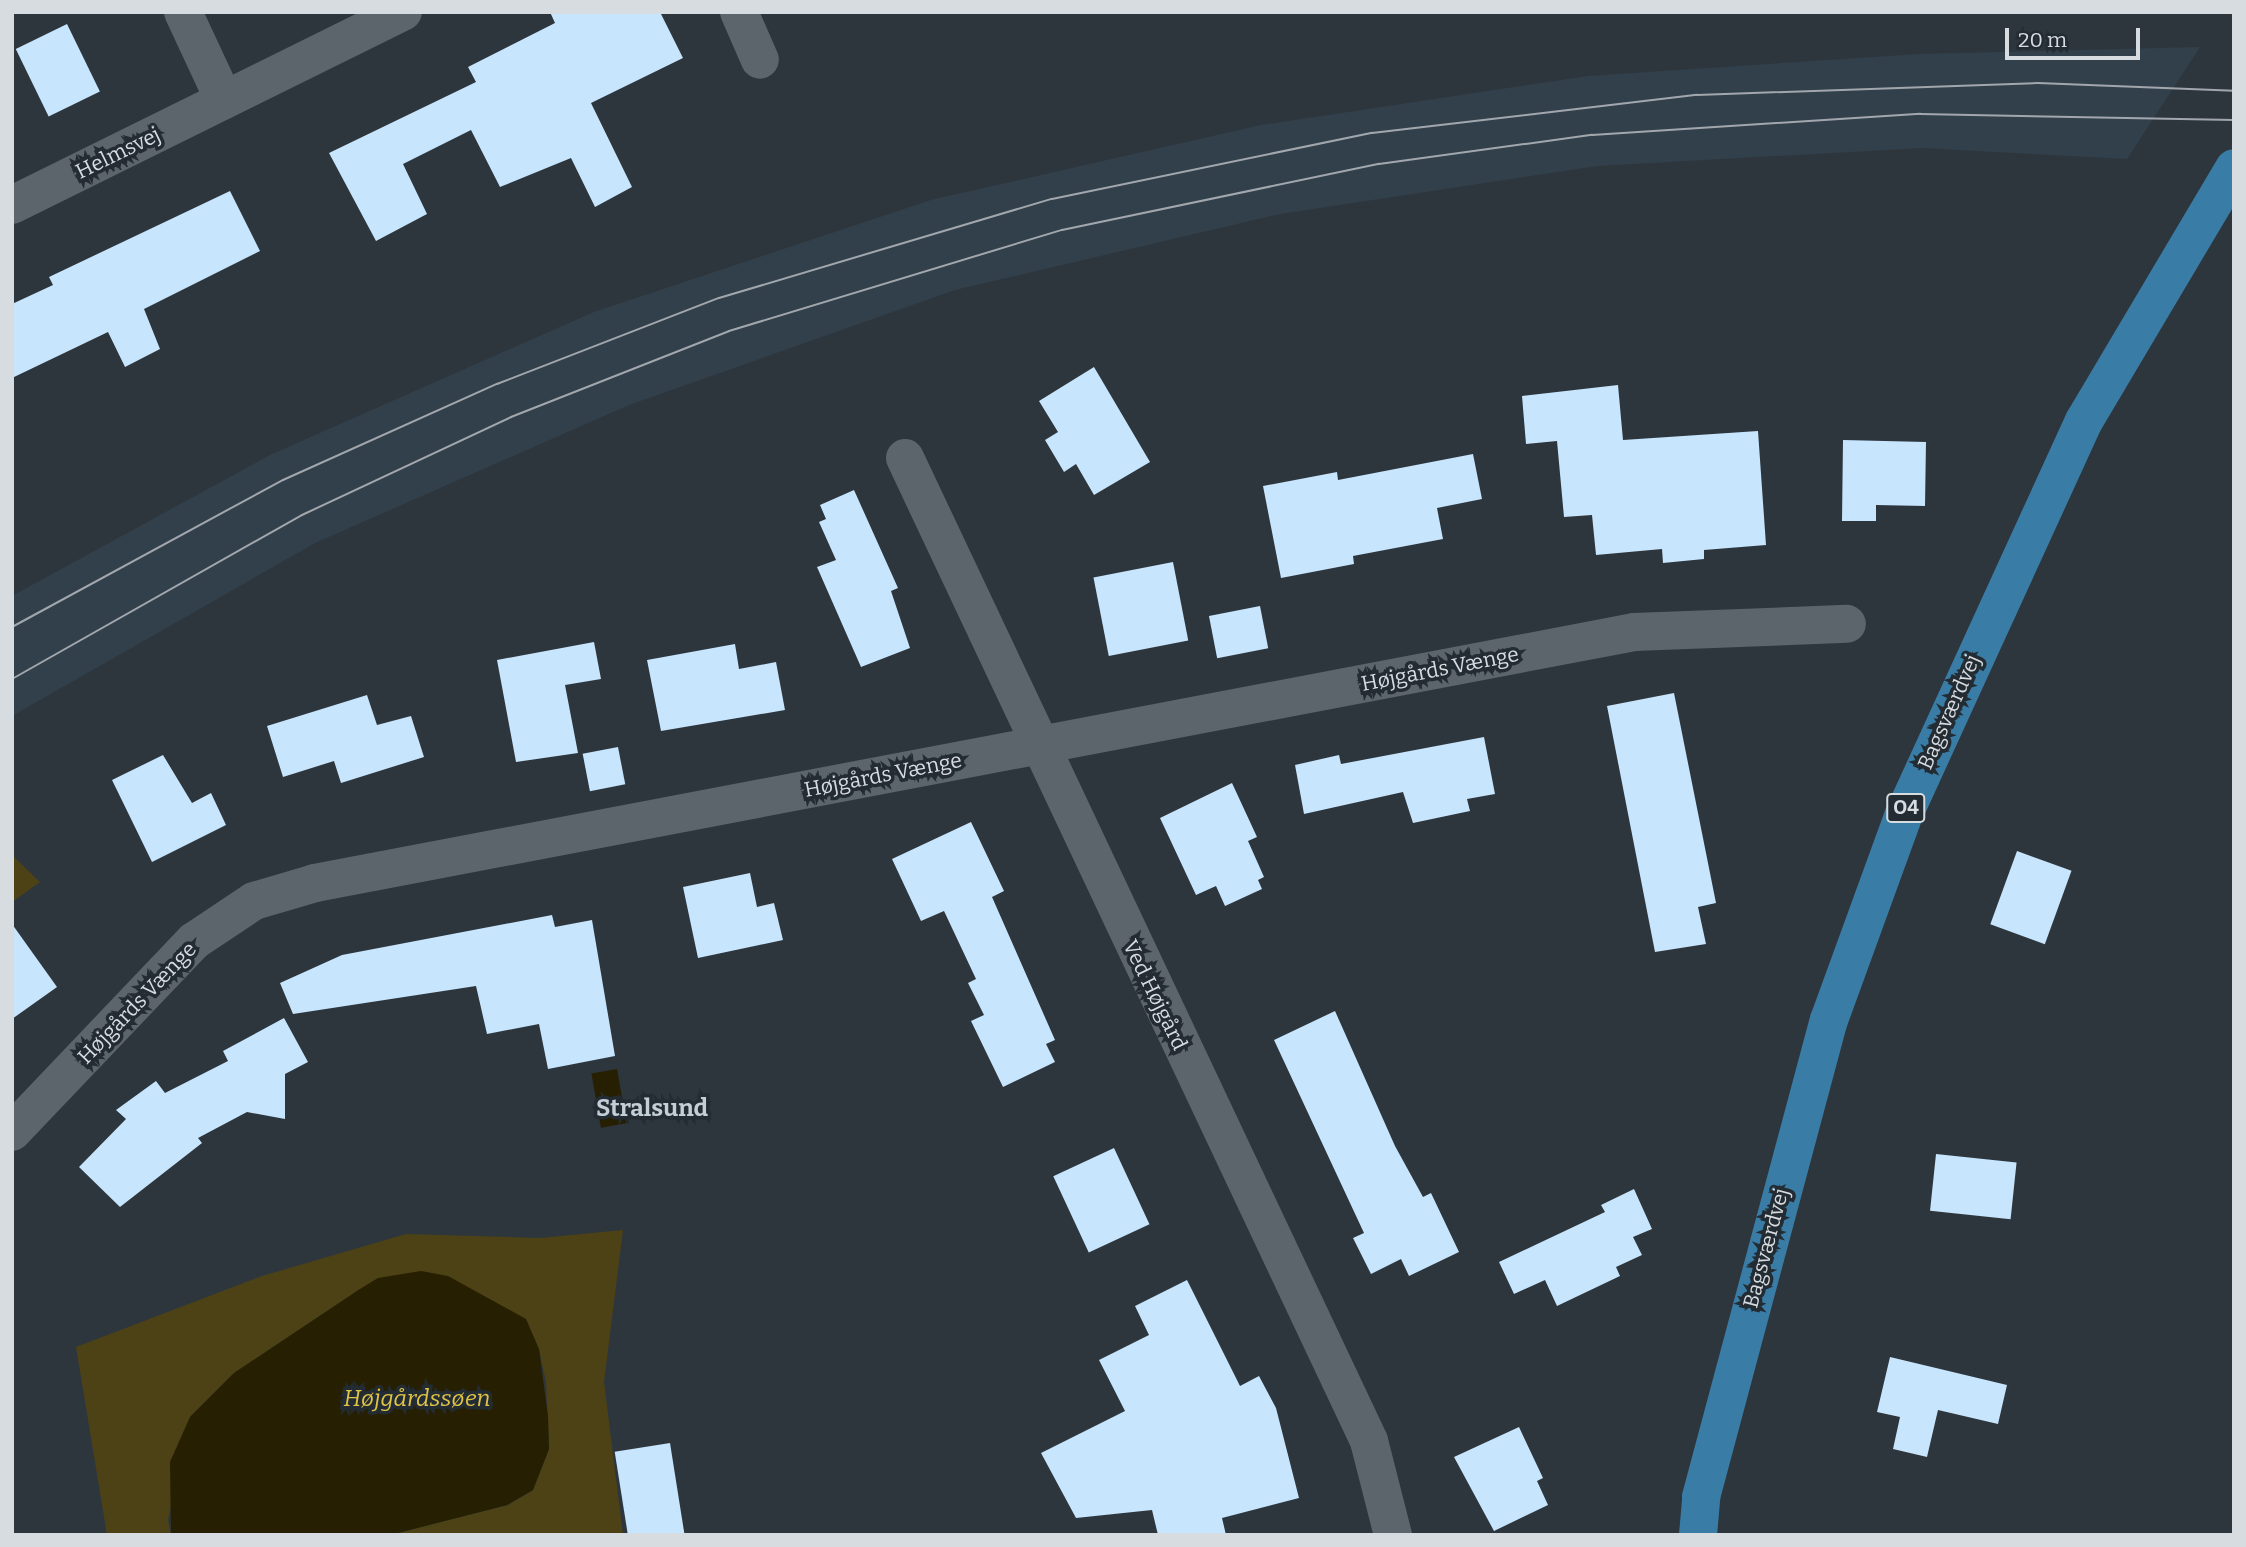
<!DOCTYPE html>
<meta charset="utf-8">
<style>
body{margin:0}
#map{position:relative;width:2246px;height:1547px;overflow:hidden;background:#2e363d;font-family:Bitter,serif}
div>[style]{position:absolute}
.built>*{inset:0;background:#32404b}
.green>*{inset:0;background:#4c4216}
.water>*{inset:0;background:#261f02;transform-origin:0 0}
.building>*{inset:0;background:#c7e5fd;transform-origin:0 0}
.minor>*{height:38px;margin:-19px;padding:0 19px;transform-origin:19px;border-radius:19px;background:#5c656c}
.major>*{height:38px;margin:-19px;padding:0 19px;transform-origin:19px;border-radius:19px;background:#397da7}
.tram>*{height:2px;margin:-1px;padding:0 1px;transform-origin:1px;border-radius:1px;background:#a1a7ad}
span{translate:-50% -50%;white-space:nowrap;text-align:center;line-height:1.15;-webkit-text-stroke:7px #242c33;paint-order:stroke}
.shield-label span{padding:2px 5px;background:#242c33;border:2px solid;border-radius:5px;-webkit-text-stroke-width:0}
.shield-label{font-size:19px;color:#d7dce1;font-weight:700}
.street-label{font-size:21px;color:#d7dce1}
.water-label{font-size:23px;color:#e0c446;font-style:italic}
.quarter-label{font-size:24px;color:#c3ced6;font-weight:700}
.frame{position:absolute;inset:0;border:14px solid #d7dce1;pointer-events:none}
.scale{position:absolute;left:2005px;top:28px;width:135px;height:32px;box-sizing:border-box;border:4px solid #d7dce1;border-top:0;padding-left:9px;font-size:21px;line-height:24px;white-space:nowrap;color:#d7dce1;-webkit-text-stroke:5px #242c33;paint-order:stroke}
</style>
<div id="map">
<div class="built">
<div style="clip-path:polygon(2200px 47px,2127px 159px,1921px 148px,1597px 166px,1280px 214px,955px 290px,629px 405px,315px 543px,12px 716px,12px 596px,270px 455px,594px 312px,931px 200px,1261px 125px,1588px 76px,1919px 54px)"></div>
</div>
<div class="green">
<div style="clip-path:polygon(12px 855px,40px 882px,12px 902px)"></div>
<div style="clip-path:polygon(623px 1230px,604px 1382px,623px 1535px,390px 1535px,508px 1505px,533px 1490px,549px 1449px,546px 1382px,539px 1349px,360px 1289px,234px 1373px,190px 1417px,168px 1520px,171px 1535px,107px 1535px,76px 1347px,262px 1276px,406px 1234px,540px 1238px)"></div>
</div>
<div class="water">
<div style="left:617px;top:1069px;width:55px;height:26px;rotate:80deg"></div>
<div style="clip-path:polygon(421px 1271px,448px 1276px,526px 1319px,539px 1349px,548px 1416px,549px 1449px,533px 1490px,507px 1505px,390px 1535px,171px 1535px,170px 1462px,190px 1417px,234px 1373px,360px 1289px,378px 1278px)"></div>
</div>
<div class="building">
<div style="clip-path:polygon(550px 12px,660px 12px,683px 58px,591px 103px,632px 187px,595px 207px,571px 158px,500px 187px,471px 130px,403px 164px,427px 214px,376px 241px,329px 153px,476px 82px,468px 67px,555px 23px)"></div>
<div style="left:67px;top:24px;width:75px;height:57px;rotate:64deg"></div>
<div style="clip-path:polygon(230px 191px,260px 251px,144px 309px,160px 349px,125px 367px,108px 332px,12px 378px,12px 304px,53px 285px,49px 277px)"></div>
<div style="clip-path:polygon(1094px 367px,1150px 462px,1094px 495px,1076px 464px,1064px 472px,1045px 440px,1058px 432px,1039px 401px)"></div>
<div style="clip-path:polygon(1618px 385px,1623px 440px,1758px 431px,1766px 545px,1704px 550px,1704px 559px,1663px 563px,1662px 549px,1596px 555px,1592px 515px,1564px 517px,1557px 441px,1526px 444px,1522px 396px)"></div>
<div style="clip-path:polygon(1843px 440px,1926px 442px,1925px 506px,1876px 505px,1876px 521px,1842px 521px)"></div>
<div style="clip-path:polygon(1473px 454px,1482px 499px,1437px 508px,1443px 539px,1353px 556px,1354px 564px,1281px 578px,1263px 486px,1337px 472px,1338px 480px)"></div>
<div style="clip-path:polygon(854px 490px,898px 588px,891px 591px,910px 648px,861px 667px,817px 567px,836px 560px,819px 522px,826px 519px,820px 505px)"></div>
<div style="left:1173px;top:562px;width:80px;height:81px;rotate:79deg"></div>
<div style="left:1260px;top:606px;width:43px;height:52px;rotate:79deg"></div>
<div style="clip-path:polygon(594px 642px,601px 679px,565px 685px,578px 753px,516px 762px,497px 660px)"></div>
<div style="clip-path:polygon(735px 644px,739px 669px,776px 662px,785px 710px,661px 731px,647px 660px)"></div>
<div style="clip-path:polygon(1674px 693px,1716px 903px,1698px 907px,1706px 944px,1655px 952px,1607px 706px)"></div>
<div style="clip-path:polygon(367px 695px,377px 725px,411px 716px,424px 757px,341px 783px,334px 761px,283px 777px,267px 726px)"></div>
<div style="clip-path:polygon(1484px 737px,1495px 794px,1467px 799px,1470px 811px,1413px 823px,1403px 792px,1304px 814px,1295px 765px,1339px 755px,1341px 764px)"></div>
<div style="left:618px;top:747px;width:38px;height:36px;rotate:79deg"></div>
<div style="clip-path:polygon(163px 755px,192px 803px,211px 793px,226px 825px,152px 862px,112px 780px)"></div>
<div style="clip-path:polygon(1232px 783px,1257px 837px,1248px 841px,1264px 877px,1258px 880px,1262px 889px,1225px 906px,1216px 886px,1196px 895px,1160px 818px)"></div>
<div style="clip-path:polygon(971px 822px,1004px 891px,992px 897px,1055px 1040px,1046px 1044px,1055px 1062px,1003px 1087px,971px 1021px,984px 1015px,968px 983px,976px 979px,944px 911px,921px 921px,892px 859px)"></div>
<div style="left:2017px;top:851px;width:58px;height:78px;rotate:20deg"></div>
<div style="clip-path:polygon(750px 873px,757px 907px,774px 903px,783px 940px,698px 958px,683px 887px)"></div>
<div style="clip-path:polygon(552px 915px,555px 927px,592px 920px,615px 1056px,548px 1069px,539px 1024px,487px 1034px,476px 986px,293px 1014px,280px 983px,342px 955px)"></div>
<div style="clip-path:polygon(12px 924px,57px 987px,12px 1019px)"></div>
<div style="clip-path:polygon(1335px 1011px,1395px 1146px,1423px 1197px,1431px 1193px,1459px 1252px,1409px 1276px,1401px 1259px,1371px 1274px,1353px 1238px,1364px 1233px,1274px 1040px)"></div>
<div style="clip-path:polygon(284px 1018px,308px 1062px,285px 1074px,285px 1119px,247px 1112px,198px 1138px,202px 1143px,120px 1207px,79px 1167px,126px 1119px,116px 1110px,156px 1081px,165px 1093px,228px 1061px,223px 1051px)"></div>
<div style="left:1114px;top:1148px;width:84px;height:67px;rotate:65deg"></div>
<div style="left:1936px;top:1154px;width:81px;height:57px;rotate:6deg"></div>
<div style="clip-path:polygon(1634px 1189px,1652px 1229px,1633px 1237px,1642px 1255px,1616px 1267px,1620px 1276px,1557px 1306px,1545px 1280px,1514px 1294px,1499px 1262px,1605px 1212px,1601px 1205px)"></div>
<div style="clip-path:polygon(1187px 1280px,1240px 1386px,1259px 1376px,1276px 1408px,1299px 1498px,1222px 1518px,1226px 1535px,1158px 1535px,1152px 1510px,1076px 1518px,1041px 1453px,1125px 1411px,1099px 1360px,1149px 1335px,1135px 1306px)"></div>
<div style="clip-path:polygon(1890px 1357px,2007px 1385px,1998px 1424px,1938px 1410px,1927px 1457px,1893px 1449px,1900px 1417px,1877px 1412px)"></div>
<div style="clip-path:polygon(1519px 1427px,1543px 1478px,1537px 1481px,1548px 1505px,1494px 1531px,1454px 1457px)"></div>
<div style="left:670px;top:1443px;width:93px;height:56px;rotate:81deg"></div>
</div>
<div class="minor">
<div style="left:183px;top:12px;width:97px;rotate:65deg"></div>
<div style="left:739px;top:12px;width:52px;rotate:66.4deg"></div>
<div style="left:12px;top:205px;width:436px;rotate:-26.3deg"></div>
<div style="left:905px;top:458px;width:1087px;rotate:64.73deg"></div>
<div style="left:1369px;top:1441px;width:97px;rotate:75.7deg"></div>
<div style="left:12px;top:1132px;width:264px;rotate:-46.4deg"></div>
<div style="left:194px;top:941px;width:72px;rotate:-33.7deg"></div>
<div style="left:254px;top:901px;width:64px;rotate:-16.4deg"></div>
<div style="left:315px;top:883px;width:1343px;rotate:-10.77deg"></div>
<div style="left:1634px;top:632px;width:213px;rotate:-2.2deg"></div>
</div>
<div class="major">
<div style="left:1698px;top:1535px;width:38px;rotate:-85deg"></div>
<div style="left:1701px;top:1497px;width:494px;rotate:-75deg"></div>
<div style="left:1829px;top:1020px;width:219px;rotate:-70deg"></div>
<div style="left:1904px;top:814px;width:432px;rotate:-65.4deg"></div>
<div style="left:2084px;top:421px;width:294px;rotate:-59.3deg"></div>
</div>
<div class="tram">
<div style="left:12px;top:627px;width:308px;rotate:-28.5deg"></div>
<div style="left:283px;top:480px;width:235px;rotate:-24.2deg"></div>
<div style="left:497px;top:384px;width:238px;rotate:-21.2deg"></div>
<div style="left:719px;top:298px;width:347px;rotate:-16.6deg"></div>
<div style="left:1052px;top:199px;width:327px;rotate:-11.7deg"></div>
<div style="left:1372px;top:133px;width:327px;rotate:-6.7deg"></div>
<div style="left:1697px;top:95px;width:341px;rotate:-2deg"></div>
<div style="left:2038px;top:83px;width:196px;rotate:2.3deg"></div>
<div style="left:12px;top:679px;width:333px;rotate:-29.5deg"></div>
<div style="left:302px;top:515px;width:231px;rotate:-25.1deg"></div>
<div style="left:511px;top:417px;width:234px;rotate:-21.5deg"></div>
<div style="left:729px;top:331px;width:348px;rotate:-16.9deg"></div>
<div style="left:1062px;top:230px;width:324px;rotate:-11.8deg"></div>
<div style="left:1379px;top:164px;width:215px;rotate:-7.8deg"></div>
<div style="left:1592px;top:135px;width:329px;rotate:-3.7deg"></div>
<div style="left:1920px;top:114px;width:314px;rotate:1.1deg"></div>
</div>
<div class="shield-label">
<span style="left:1906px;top:808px">O4</span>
</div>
<div class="street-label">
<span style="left:118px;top:153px;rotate:-26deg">Helmsvej</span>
<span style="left:1440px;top:669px;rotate:-11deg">Højgårds Vænge</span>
<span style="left:1949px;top:712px;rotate:-66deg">Bagsværdvej</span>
<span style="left:883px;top:775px;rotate:-11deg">Højgårds Vænge</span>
<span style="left:1155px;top:995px;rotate:64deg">Ved Højgård</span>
<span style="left:137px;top:1003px;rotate:-46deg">Højgårds Vænge</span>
<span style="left:1766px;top:1248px;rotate:-75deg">Bagsværdvej</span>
</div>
<div class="water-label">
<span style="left:417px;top:1398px">Højgårdssøen</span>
</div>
<div class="quarter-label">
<span style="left:652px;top:1109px">Stralsund</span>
</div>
<div class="frame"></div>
<div class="scale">20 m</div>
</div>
